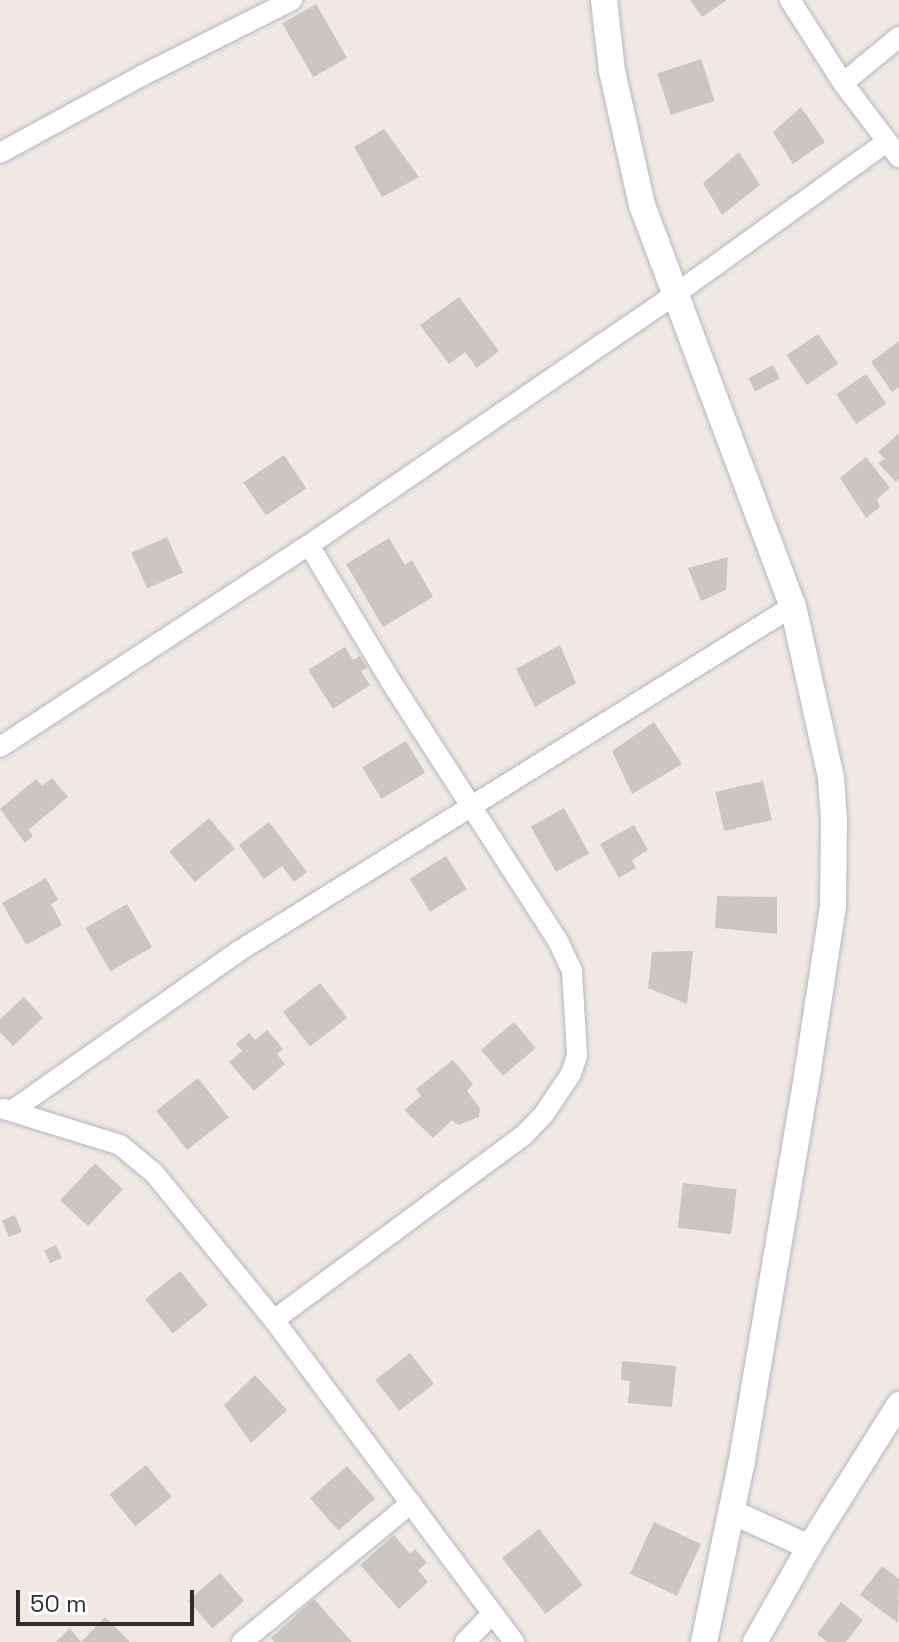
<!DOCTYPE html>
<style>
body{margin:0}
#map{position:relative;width:899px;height:1642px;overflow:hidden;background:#efe9e1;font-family:"Space Grotesk",sans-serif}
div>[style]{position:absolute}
.building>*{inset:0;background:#cbc7bf;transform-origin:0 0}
.roads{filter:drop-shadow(0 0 2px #b4b7c1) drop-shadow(0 0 2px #b4b7c1)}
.minor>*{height:20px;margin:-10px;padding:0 10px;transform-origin:10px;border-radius:10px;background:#fff}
.tertiary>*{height:24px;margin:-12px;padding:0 12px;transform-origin:12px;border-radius:12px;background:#fff}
.secondary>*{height:26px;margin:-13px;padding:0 13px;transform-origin:13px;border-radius:13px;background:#fff}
span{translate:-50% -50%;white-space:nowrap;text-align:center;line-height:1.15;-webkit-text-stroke:8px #fff;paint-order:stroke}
.scale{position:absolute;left:16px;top:1590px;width:178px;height:36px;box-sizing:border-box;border:4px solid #2e2e2e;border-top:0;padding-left:10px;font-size:24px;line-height:28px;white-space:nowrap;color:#2e2e2e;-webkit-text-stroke:6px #fff;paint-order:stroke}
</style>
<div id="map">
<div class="building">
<div style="clip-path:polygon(690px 0,727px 0,702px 17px)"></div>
<div style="left:316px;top:4px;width:62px;height:39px;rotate:60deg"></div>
<div style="left:701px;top:59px;width:44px;height:46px;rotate:72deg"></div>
<div style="clip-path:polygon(801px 107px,825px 142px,793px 164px,773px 132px)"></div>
<div style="clip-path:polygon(384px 129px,419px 177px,382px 197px,354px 147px)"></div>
<div style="clip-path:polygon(739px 152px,760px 185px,722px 215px,703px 183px)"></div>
<div style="clip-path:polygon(459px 297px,499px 351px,477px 368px,465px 352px,449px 364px,420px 325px)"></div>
<div style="left:818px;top:334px;width:36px;height:38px;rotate:56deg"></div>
<div style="clip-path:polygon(899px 341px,899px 387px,892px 392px,871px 362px)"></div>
<div style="left:773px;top:365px;width:15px;height:28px;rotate:62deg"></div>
<div style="left:866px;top:374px;width:36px;height:36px;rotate:56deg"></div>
<div style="clip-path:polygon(899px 433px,899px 479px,896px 482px,878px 463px,885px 459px,878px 452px)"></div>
<div style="left:284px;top:455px;width:40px;height:49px;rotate:56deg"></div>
<div style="clip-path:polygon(866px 457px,890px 488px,877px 499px,880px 507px,866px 518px,840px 478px)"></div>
<div style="left:167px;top:537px;width:39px;height:39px;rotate:66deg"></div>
<div style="clip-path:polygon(389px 538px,405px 565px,412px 560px,433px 597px,383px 627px,346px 564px)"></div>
<div style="clip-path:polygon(728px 557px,726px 590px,701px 601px,688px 568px)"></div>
<div style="clip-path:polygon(560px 645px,576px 683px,535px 707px,516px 669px)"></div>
<div style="clip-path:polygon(345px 647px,353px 660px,360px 656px,367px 668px,361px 671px,370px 685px,333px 709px,308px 670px)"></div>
<div style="clip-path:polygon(654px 722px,682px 764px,632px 794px,612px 751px)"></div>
<div style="left:406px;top:741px;width:37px;height:51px;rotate:59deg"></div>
<div style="clip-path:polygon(52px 778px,68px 797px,28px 830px,33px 836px,25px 843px,0 809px,36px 779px,42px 786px)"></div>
<div style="left:763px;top:781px;width:40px;height:49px;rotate:77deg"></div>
<div style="left:564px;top:808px;width:52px;height:38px;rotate:61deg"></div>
<div style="left:209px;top:818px;width:40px;height:52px;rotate:50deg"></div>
<div style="clip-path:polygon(269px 822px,307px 872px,294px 882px,282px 866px,264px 879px,239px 845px)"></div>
<div style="clip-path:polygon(634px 825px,648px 850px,632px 860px,636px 868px,619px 878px,600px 844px)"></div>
<div style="left:446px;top:856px;width:39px;height:43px;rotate:58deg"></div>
<div style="clip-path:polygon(46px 878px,58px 900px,51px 904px,62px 925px,26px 945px,2px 903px)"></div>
<div style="clip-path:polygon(717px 896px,777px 897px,777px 934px,715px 928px)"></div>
<div style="left:127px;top:904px;width:50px;height:48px;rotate:60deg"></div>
<div style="clip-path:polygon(693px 951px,687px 1004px,648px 988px,652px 952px)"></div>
<div style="left:320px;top:983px;width:44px;height:47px;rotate:52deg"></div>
<div style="clip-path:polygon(24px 997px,43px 1018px,13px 1046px,0 1032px,0 1019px)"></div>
<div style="left:514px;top:1022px;width:34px;height:43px;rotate:50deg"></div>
<div style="clip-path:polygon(267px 1030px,283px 1049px,277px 1054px,285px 1064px,254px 1091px,229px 1062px,242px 1051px,236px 1044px,249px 1033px,255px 1040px)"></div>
<div style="clip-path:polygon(453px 1060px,473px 1084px,467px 1091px,480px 1108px,479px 1117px,458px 1125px,452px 1120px,433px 1138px,404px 1110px,421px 1096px,416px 1089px)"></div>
<div style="left:198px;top:1078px;width:50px;height:53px;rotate:52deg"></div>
<div style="left:95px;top:1163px;width:38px;height:51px;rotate:43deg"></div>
<div style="left:683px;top:1183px;width:54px;height:45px;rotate:7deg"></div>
<div style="left:15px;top:1215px;width:18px;height:14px;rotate:68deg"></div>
<div style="left:56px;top:1245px;width:14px;height:13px;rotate:65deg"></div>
<div style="left:180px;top:1271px;width:44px;height:45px;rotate:51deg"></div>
<div style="left:410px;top:1353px;width:39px;height:44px;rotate:52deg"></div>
<div style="clip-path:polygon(622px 1361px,676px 1366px,672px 1407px,628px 1403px,630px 1381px,621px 1380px)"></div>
<div style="clip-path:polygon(255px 1375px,287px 1410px,251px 1443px,224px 1405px)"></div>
<div style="left:146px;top:1465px;width:41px;height:47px;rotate:51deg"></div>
<div style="left:347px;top:1466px;width:43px;height:49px;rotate:49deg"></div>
<div style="left:654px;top:1522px;width:52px;height:57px;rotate:25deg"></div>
<div style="left:539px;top:1529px;width:71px;height:47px;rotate:52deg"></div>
<div style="clip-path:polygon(394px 1535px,410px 1554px,415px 1549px,427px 1563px,418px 1570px,428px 1582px,399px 1609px,360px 1565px)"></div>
<div style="clip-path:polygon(882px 1566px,899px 1579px,898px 1623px,860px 1595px)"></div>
<div style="left:220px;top:1573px;width:37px;height:42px;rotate:49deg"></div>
<div style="clip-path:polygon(314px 1599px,352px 1642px,274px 1642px,271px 1638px)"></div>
<div style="clip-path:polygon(841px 1602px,863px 1620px,846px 1642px,827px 1642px,817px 1634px)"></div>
<div style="clip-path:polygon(105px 1617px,130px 1642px,56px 1642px,70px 1628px,81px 1642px)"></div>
</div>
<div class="roads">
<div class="minor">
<div style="left:790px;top:0;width:98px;rotate:57.4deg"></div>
<div style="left:843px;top:83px;width:93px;rotate:52.9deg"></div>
<div style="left:843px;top:83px;width:72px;rotate:-39.4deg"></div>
<div style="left:0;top:153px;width:163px;rotate:-28.6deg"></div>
<div style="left:143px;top:75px;width:167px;rotate:-26.7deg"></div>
<div style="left:0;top:747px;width:369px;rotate:-33.2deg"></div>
<div style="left:309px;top:545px;width:446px;rotate:-34.4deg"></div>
<div style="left:677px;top:293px;width:256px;rotate:-35.8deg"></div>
<div style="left:4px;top:1109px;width:121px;rotate:17.2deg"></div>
<div style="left:120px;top:1145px;width:44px;rotate:39.5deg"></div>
<div style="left:154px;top:1173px;width:190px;rotate:50.8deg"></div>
<div style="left:274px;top:1320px;width:402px;rotate:53.3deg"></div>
<div style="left:13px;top:1110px;width:276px;rotate:-35.1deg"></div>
<div style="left:239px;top:951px;width:653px;rotate:-31.91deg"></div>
<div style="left:274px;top:1320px;width:310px;rotate:-36.5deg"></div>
<div style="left:523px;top:1136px;width:30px;rotate:-46deg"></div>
<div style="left:544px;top:1114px;width:48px;rotate:-56deg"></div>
<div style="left:571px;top:1074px;width:20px;rotate:-72deg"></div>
<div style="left:577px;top:1055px;width:84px;rotate:-93.4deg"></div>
<div style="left:572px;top:971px;width:33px;rotate:-115deg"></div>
<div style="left:558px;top:941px;width:310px;rotate:-122.8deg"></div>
<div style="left:390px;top:680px;width:157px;rotate:-121deg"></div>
<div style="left:242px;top:1642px;width:219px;rotate:-39.4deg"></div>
<div style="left:465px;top:1642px;width:39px;rotate:-46deg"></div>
</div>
<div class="tertiary">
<div style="left:732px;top:1512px;width:85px;rotate:24.4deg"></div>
<div style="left:755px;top:1642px;width:109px;rotate:-60.4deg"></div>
<div style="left:809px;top:1547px;width:169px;rotate:-57.8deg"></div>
</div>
<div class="secondary">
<div style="left:604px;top:0;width:71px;rotate:83.6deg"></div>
<div style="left:612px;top:71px;width:137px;rotate:77.4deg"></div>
<div style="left:642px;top:205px;width:428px;rotate:69.4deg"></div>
<div style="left:793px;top:606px;width:176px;rotate:77.5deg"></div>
<div style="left:831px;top:778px;width:42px;rotate:85.9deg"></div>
<div style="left:834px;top:820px;width:86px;rotate:90.7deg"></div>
<div style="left:833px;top:906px;width:166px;rotate:98.7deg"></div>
<div style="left:808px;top:1070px;width:401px;rotate:99.6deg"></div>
<div style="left:741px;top:1465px;width:181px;rotate:101.8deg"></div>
</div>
</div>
<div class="scale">50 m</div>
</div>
